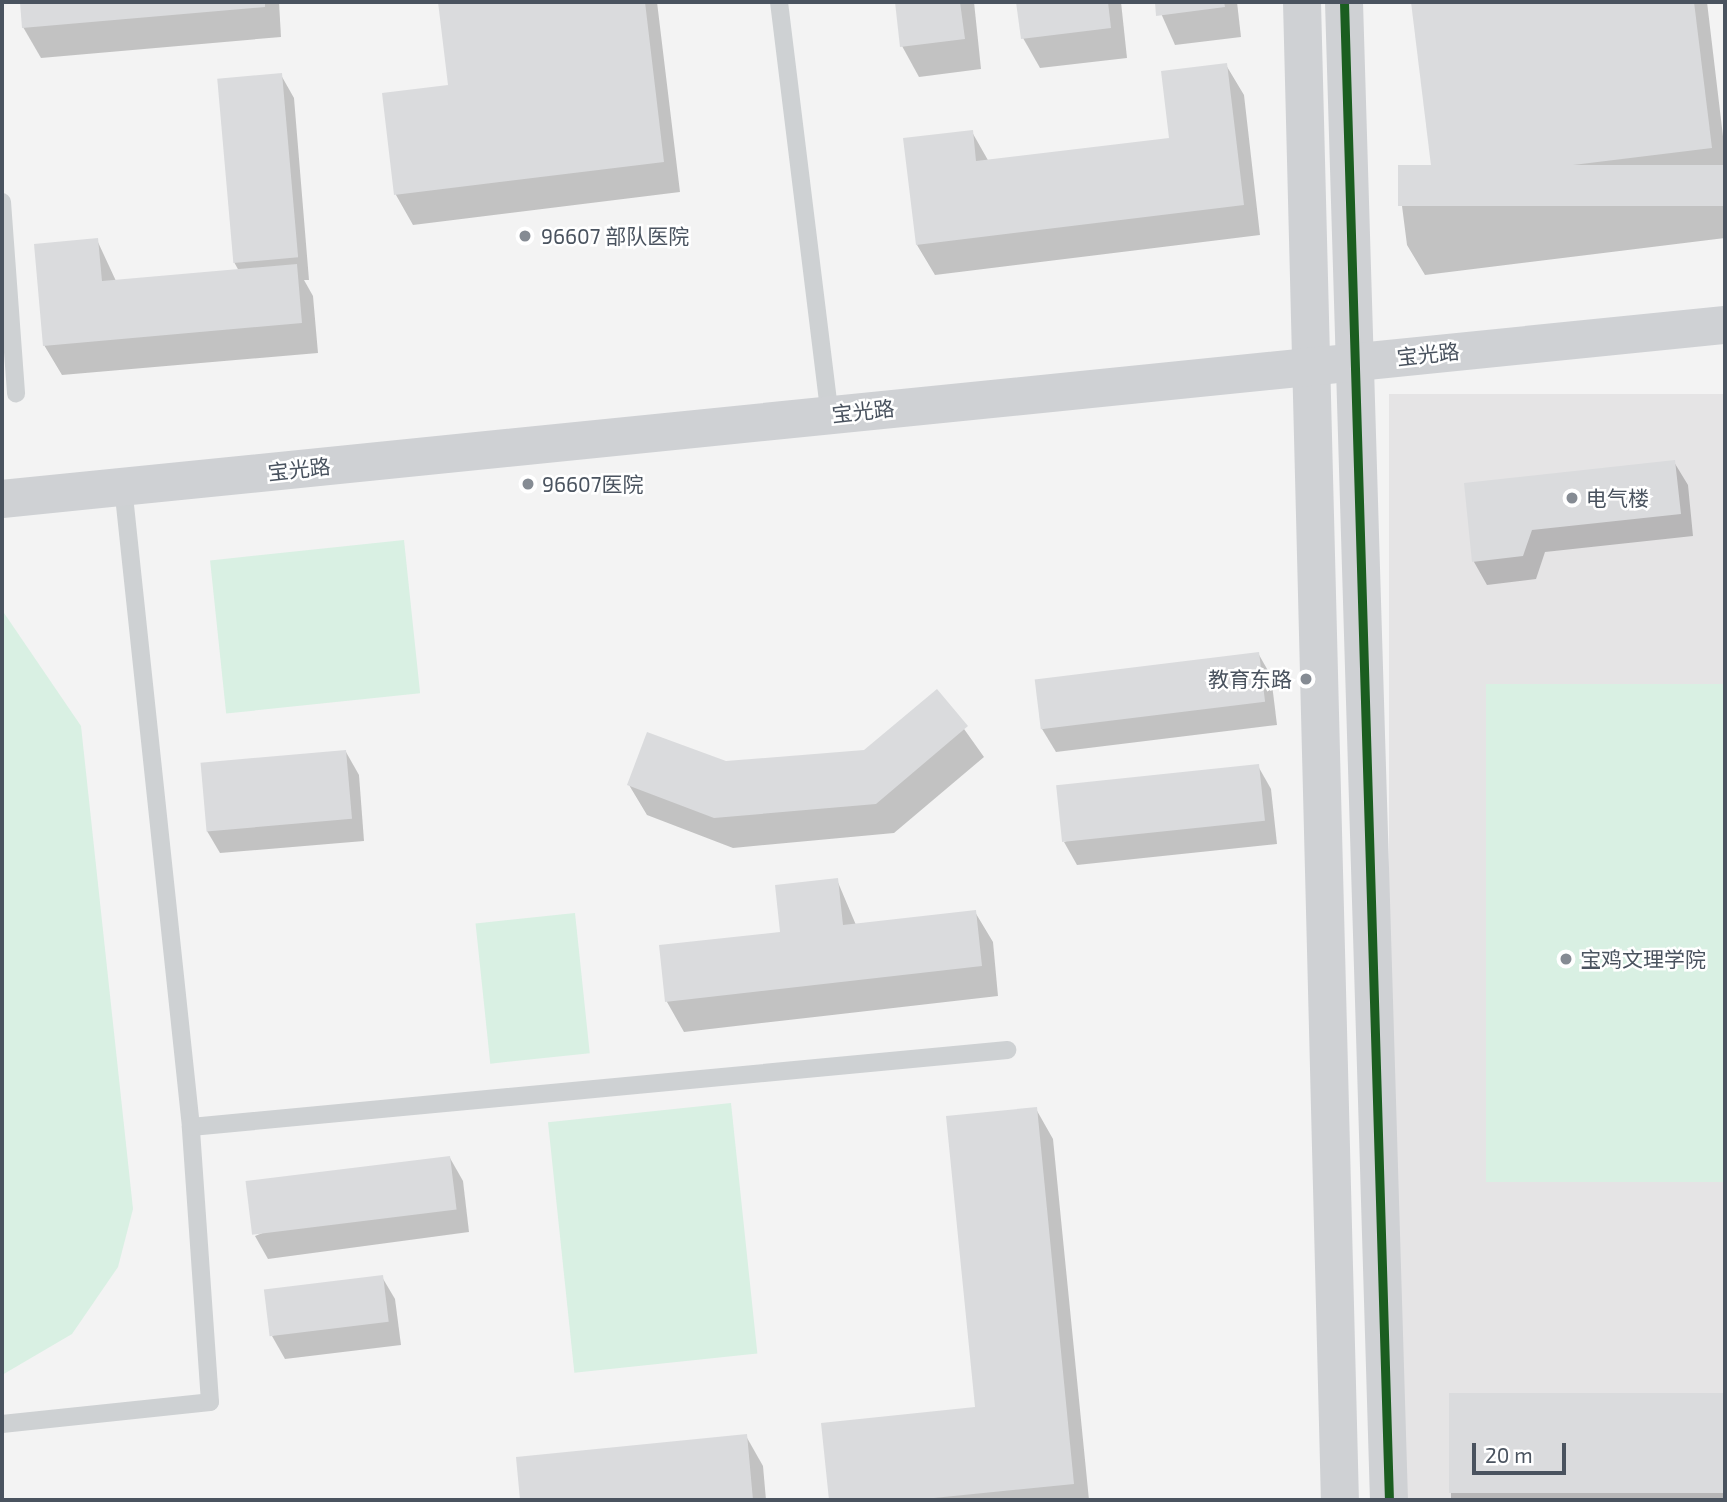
<!DOCTYPE html>
<meta charset="utf-8">
<style>
body{margin:0}
#map{position:relative;width:1727px;height:1502px;overflow:hidden;background:#f3f3f3;font-family:"Exo 2","Noto Sans SC",sans-serif}
div>[style]{position:absolute}
.education>*{inset:0;background:#e5e4e5;transform-origin:0 0}
.green>*{inset:0;background:#d9f0e3;transform-origin:0 0}
.shadow>*{inset:0;background:#0003;transform-origin:0 0}
.building>*{inset:0;background:#dadbdd;transform-origin:0 0}
.lane>*{height:18px;margin:-9px;padding:0 9px;transform-origin:9px;border-radius:9px;background:#ced1d3}
.secondary>*{height:38px;margin:-19px;padding:0 19px;transform-origin:19px;border-radius:19px;background:#cfd1d4}
.cycleway>*{height:9px;margin:-4.5px;padding:0 4.5px;transform-origin:4.5px;border-radius:4.5px;background:#1b5e20}
.dots>*{width:19px;height:19px;translate:-50% -50%;box-sizing:border-box;border:4px solid #fff;border-radius:50%}
span{translate:-50% -50%;white-space:nowrap;text-align:center;line-height:1.15;-webkit-text-stroke:5px #fff;paint-order:stroke}
.poi-label{font-size:21px;color:#4a535f}
.left{translate:0 -50%;text-align:left}
.right{translate:-100% -50%;text-align:right}
.street-label{font-size:21px;color:#4a535f}
.frame{position:absolute;inset:0;border:4px solid #4a535f;pointer-events:none}
.scale{position:absolute;left:1472px;top:1443px;width:94px;height:32px;box-sizing:border-box;border:4px solid #4a535f;border-top:0;padding-left:9px;font-size:21px;line-height:24px;white-space:nowrap;color:#4a535f;-webkit-text-stroke:5px #fff;paint-order:stroke}
</style>
<div id="map">
<div class="education">
<div style="left:1725px;top:394px;width:1106px;height:336px;rotate:90deg"></div>
</div>
<div class="green">
<div style="left:404px;top:540px;width:154px;height:195px;rotate:84deg"></div>
<div style="clip-path:polygon(2px 610px,81px 726px,133px 1209px,118px 1267px,72px 1334px,2px 1375px)"></div>
<div style="left:1725px;top:684px;width:498px;height:239px;rotate:90deg"></div>
<div style="left:575px;top:913px;width:141px;height:100px;rotate:84deg"></div>
<div style="left:731px;top:1103px;width:252px;height:184px;rotate:84deg"></div>
</div>
<div class="shadow">
<div style="clip-path:polygon(21px 2px,279px 2px,281px 37px,41px 58px,23px 27px)"></div>
<div style="clip-path:polygon(440px 2px,657px 2px,680px 192px,413px 225px,396px 195px,384px 95px,450px 87px)"></div>
<div style="clip-path:polygon(896px 2px,974px 2px,981px 69px,919px 77px,902px 46px)"></div>
<div style="clip-path:polygon(1018px 2px,1121px 2px,1127px 58px,1040px 68px,1023px 38px)"></div>
<div style="clip-path:polygon(1156px 2px,1237px 2px,1241px 37px,1175px 45px)"></div>
<div style="clip-path:polygon(1413px 2px,1707px 2px,1725px 153px,1725px 238px,1425px 275px,1407px 245px,1402px 206px,1446px 201px,1434px 181px)"></div>
<div style="clip-path:polygon(1226px 65px,1244px 95px,1260px 235px,935px 275px,917px 245px,972px 132px,989px 162px,1171px 139px)"></div>
<div style="clip-path:polygon(281px 75px,294px 98px,309px 280px,304px 280px,313px 296px,318px 353px,62px 375px,44px 345px,97px 240px,116px 281px,239px 271px,234px 262px)"></div>
<div style="clip-path:polygon(1674px 462px,1688px 485px,1693px 536px,1545px 552px,1536px 579px,1487px 585px,1474px 562px,1466px 484px)"></div>
<div style="clip-path:polygon(1258px 653px,1271px 676px,1277px 725px,1056px 752px,1042px 729px)"></div>
<div style="clip-path:polygon(937px 691px,984px 757px,894px 833px,733px 848px,647px 815px,629px 785px,725px 763px,865px 752px)"></div>
<div style="clip-path:polygon(346px 752px,359px 775px,364px 841px,220px 853px,207px 831px)"></div>
<div style="clip-path:polygon(1258px 766px,1271px 789px,1277px 844px,1077px 865px,1064px 842px)"></div>
<div style="clip-path:polygon(837px 880px,856px 925px,975px 912px,993px 942px,998px 996px,684px 1032px,667px 1002px,661px 947px,782px 933px)"></div>
<div style="clip-path:polygon(1036px 1109px,1053px 1139px,1089px 1500px,831px 1500px,823px 1424px,977px 1409px)"></div>
<div style="clip-path:polygon(450px 1158px,463px 1181px,469px 1232px,268px 1259px,255px 1236px)"></div>
<div style="clip-path:polygon(382px 1277px,395px 1299px,401px 1345px,285px 1359px,272px 1336px)"></div>
<div style="left:1725px;top:1395px;width:105px;height:274px;rotate:90deg"></div>
<div style="clip-path:polygon(746px 1436px,763px 1466px,766px 1500px,521px 1500px,517px 1459px)"></div>
</div>
<div class="building">
<div style="clip-path:polygon(20px 2px,265px 2px,265px 7px,22px 28px)"></div>
<div style="clip-path:polygon(438px 2px,645px 2px,664px 162px,394px 195px,382px 93px,448px 85px)"></div>
<div style="clip-path:polygon(895px 2px,960px 2px,965px 39px,900px 47px)"></div>
<div style="clip-path:polygon(1016px 2px,1108px 2px,1111px 28px,1021px 39px)"></div>
<div style="clip-path:polygon(1155px 2px,1224px 2px,1225px 7px,1156px 16px)"></div>
<div style="clip-path:polygon(1411px 2px,1694px 2px,1712px 148px,1433px 182px)"></div>
<div style="clip-path:polygon(1227px 63px,1244px 205px,916px 245px,903px 138px,973px 130px,976px 161px,1169px 138px,1161px 71px)"></div>
<div style="left:282px;top:73px;width:185px;height:65px;rotate:85deg"></div>
<div style="left:1725px;top:165px;width:41px;height:327px;rotate:90deg"></div>
<div style="clip-path:polygon(98px 238px,102px 281px,297px 264px,302px 323px,43px 346px,34px 244px)"></div>
<div style="clip-path:polygon(1675px 460px,1681px 514px,1532px 530px,1523px 556px,1472px 562px,1464px 483px)"></div>
<div style="left:1259px;top:652px;width:50px;height:226px;rotate:83deg"></div>
<div style="clip-path:polygon(937px 689px,968px 726px,876px 804px,714px 818px,627px 785px,647px 732px,726px 761px,864px 750px)"></div>
<div style="left:346px;top:750px;width:69px;height:146px;rotate:85deg"></div>
<div style="left:1259px;top:764px;width:57px;height:204px;rotate:84deg"></div>
<div style="clip-path:polygon(838px 878px,843px 925px,976px 910px,982px 966px,665px 1002px,659px 945px,780px 932px,775px 885px)"></div>
<div style="clip-path:polygon(1037px 1107px,1074px 1484px,914px 1500px,829px 1500px,821px 1423px,975px 1407px,946px 1116px)"></div>
<div style="left:450px;top:1156px;width:54px;height:206px;rotate:83deg"></div>
<div style="left:383px;top:1275px;width:47px;height:120px;rotate:83deg"></div>
<div style="left:1725px;top:1393px;width:100px;height:276px;rotate:90deg"></div>
<div style="clip-path:polygon(747px 1434px,753px 1500px,520px 1500px,516px 1457px)"></div>
</div>
<div class="lane">
<div style="left:779px;top:2px;width:416px;rotate:83deg"></div>
<div style="left:2px;top:202px;width:192px;rotate:85.8deg"></div>
<div style="left:191px;top:1127px;width:820px;rotate:-5.39deg"></div>
<div style="left:2px;top:1424px;width:209px;rotate:-6deg"></div>
<div style="left:210px;top:1402px;width:276px;rotate:-94deg"></div>
<div style="left:191px;top:1127px;width:645px;rotate:-96.06deg"></div>
</div>
<div class="secondary">
<div style="left:1302px;top:2px;width:1498px;rotate:88.55deg"></div>
<div style="left:1344px;top:2px;width:1499px;rotate:88.28deg"></div>
<div style="left:2px;top:499px;width:1732px;rotate:-5.77deg"></div>
</div>
<div class="cycleway">
<div style="left:1344px;top:2px;width:1499px;rotate:88.28deg"></div>
</div>
<div class="dots">
<div style="left:525px;top:236px;background:#858b93"></div>
<div style="left:528px;top:484px;background:#858b93"></div>
<div style="left:1572px;top:498px;background:#858b93"></div>
<div style="left:1306px;top:679px;background:#858b93"></div>
<div style="left:1566px;top:959px;background:#858b93"></div>
</div>
<div class="poi-label">
<span class="left" style="left:541px;top:236px">96607 部队医院</span>
<span class="left" style="left:542px;top:484px">96607医院</span>
<span class="left" style="left:1586px;top:498px">电气楼</span>
<span class="right" style="left:1292px;top:679px">教育东路</span>
<span class="left" style="left:1580px;top:959px">宝鸡文理学院</span>
</div>
<div class="street-label">
<span style="left:1428px;top:354px;rotate:-6deg">宝光路</span>
<span style="left:863px;top:411px;rotate:-6deg">宝光路</span>
<span style="left:299px;top:469px;rotate:-6deg">宝光路</span>
</div>
<div class="frame"></div>
<div class="scale">20 m</div>
</div>
